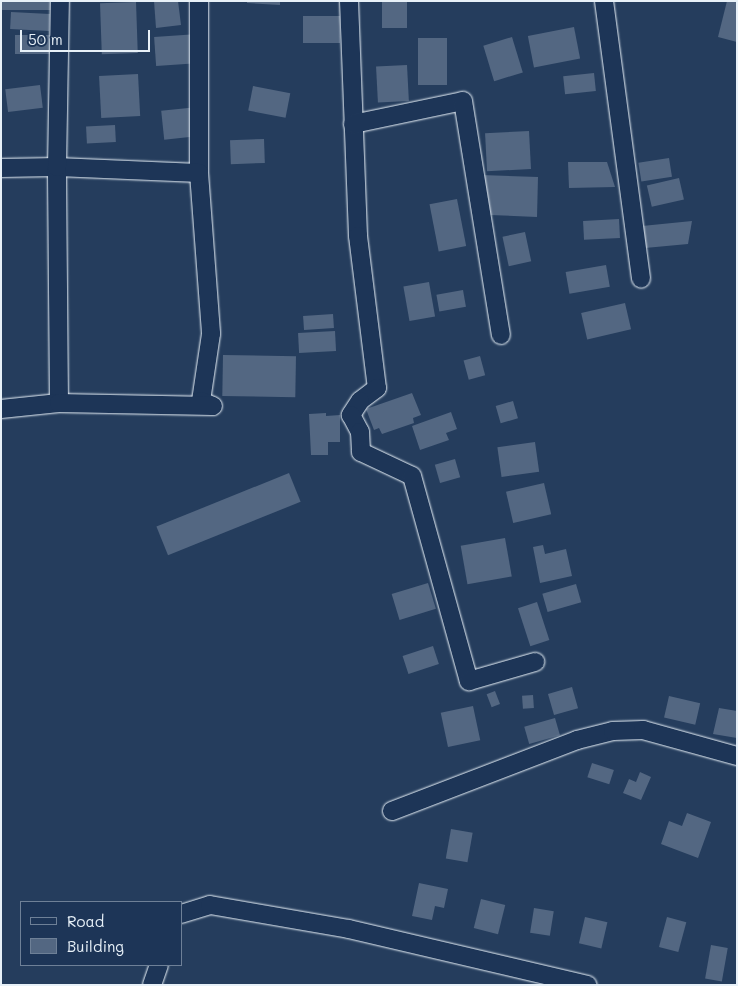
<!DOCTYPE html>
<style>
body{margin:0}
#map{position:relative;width:738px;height:986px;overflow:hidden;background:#253d5d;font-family:Mali,sans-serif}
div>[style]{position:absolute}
.building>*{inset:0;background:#536782;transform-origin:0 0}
.roads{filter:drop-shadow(0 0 1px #e8f1f8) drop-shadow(0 0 1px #e8f1f8)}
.street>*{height:18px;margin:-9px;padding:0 9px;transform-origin:9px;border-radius:9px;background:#1d3557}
span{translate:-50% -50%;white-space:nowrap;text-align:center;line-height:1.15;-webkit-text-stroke:4px #1d3557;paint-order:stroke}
.frame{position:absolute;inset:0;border:2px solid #e8f1f8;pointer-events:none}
.legend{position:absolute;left:20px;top:901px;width:162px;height:65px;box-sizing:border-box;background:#1d3557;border:1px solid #6e8097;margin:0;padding:6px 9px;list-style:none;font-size:15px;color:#e8f1f8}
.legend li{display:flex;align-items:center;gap:10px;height:25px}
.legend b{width:25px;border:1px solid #6e8097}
.scale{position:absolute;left:20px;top:30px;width:130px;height:22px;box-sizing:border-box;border:2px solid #e8f1f8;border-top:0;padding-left:6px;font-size:15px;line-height:18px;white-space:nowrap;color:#e8f1f8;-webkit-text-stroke:4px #1d3557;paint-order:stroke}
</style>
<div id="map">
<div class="building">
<div style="left:1px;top:1px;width:56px;height:9px"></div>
<div style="clip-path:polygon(154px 1px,178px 1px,181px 25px,156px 28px)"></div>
<div style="clip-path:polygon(247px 1px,280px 1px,280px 5px,247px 3px)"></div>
<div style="left:382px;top:1px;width:25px;height:27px"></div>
<div style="clip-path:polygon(727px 1px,737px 1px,737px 42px,718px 37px)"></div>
<div style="left:136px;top:2px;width:51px;height:36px;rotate:88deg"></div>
<div style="left:11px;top:12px;width:39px;height:17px;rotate:3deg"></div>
<div style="left:303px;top:16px;width:37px;height:27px"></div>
<div style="left:574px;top:27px;width:32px;height:47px;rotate:79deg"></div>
<div style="left:198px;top:34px;width:29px;height:44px;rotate:86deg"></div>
<div style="left:15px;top:35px;width:37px;height:19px"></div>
<div style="left:512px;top:37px;width:37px;height:30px;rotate:73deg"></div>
<div style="left:418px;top:38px;width:29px;height:47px"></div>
<div style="left:407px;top:65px;width:36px;height:31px;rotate:87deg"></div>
<div style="left:594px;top:73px;width:18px;height:31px;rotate:84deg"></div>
<div style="left:138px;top:74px;width:42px;height:39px;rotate:87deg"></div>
<div style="left:40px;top:85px;width:23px;height:35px;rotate:83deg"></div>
<div style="left:253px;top:86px;width:38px;height:25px;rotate:11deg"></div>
<div style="left:198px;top:107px;width:29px;height:37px;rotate:84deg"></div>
<div style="left:115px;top:125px;width:17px;height:29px;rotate:87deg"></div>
<div style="left:529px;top:131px;width:38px;height:44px;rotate:87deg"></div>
<div style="left:264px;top:139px;width:24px;height:34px;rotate:88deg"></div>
<div style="left:669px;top:158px;width:19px;height:31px;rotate:81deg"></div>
<div style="clip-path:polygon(568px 162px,607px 162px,615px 187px,569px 188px)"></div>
<div style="clip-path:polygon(481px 175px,538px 177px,537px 217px,490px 215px)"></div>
<div style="left:679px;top:178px;width:22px;height:33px;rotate:77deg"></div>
<div style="left:457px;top:199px;width:48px;height:28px;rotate:79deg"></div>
<div style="left:619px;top:219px;width:19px;height:36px;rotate:87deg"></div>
<div style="clip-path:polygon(692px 221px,688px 244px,645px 248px,642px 226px)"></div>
<div style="left:525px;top:232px;width:30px;height:23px;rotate:78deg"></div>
<div style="left:606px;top:265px;width:22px;height:41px;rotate:80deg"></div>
<div style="left:429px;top:282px;width:35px;height:26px;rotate:80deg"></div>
<div style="left:463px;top:290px;width:17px;height:27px;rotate:80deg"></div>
<div style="left:625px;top:303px;width:27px;height:45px;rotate:77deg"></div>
<div style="left:333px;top:314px;width:14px;height:30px;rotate:86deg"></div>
<div style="left:335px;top:331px;width:20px;height:37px;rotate:87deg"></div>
<div style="left:223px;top:355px;width:73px;height:41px;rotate:1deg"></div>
<div style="left:480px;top:356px;width:20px;height:17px;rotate:75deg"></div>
<div style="clip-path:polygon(412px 393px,421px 415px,413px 418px,414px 423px,382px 434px,379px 428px,374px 430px,366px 409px)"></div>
<div style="left:513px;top:401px;width:18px;height:18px;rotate:74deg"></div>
<div style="clip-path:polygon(451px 412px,457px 429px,446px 433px,449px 440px,420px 450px,412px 426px)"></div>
<div style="clip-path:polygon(326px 413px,326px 416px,340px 415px,340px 442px,328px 442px,328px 455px,311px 455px,309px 414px)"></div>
<div style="left:535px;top:442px;width:30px;height:38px;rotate:82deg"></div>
<div style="left:455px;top:459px;width:19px;height:21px;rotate:74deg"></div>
<div style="left:289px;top:473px;width:31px;height:143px;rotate:68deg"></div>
<div style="left:544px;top:483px;width:32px;height:39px;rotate:77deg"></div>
<div style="left:505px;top:538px;width:39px;height:45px;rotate:80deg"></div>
<div style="clip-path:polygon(543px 545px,545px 554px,566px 549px,572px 576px,540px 583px,533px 547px)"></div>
<div style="left:428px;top:583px;width:27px;height:38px;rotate:73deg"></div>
<div style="left:576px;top:584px;width:19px;height:35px;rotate:74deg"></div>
<div style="left:537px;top:602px;width:40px;height:20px;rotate:72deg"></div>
<div style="left:433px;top:646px;width:19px;height:32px;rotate:72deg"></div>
<div style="left:572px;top:687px;width:22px;height:25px;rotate:74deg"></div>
<div style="left:495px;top:691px;width:14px;height:9px;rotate:69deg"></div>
<div style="left:533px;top:695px;width:13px;height:11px;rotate:86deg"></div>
<div style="left:669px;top:696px;width:32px;height:22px;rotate:13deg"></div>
<div style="left:473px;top:706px;width:35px;height:33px;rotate:78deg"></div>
<div style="clip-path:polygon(719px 708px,737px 711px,737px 738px,713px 734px)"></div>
<div style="left:555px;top:718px;width:18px;height:32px;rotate:74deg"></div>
<div style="left:592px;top:763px;width:23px;height:15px;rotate:18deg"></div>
<div style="clip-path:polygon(640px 772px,651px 777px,641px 800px,623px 793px,629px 779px,636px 782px)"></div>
<div style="clip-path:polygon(687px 813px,711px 822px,698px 858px,661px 844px,669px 821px,682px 826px)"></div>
<div style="left:451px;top:829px;width:22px;height:30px;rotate:10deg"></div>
<div style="clip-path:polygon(419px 883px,448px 889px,444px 908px,435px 906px,432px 920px,412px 916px)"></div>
<div style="left:481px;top:899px;width:25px;height:30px;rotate:14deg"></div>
<div style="left:534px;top:908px;width:20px;height:25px;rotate:9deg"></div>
<div style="left:585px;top:917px;width:23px;height:27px;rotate:13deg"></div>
<div style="left:667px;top:917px;width:20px;height:31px;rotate:15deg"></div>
<div style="left:711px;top:945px;width:17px;height:34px;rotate:10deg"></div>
</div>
<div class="roads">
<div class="street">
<div style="left:199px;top:1px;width:172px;rotate:90deg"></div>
<div style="left:199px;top:173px;width:161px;rotate:85.7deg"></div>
<div style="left:211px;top:334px;width:68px;rotate:98.5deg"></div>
<div style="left:201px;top:401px;width:13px;rotate:23deg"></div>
<div style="left:349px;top:1px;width:235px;rotate:87.8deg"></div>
<div style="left:358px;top:236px;width:153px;rotate:82.9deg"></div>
<div style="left:377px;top:388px;width:21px;rotate:143deg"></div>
<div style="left:360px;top:401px;width:17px;rotate:123deg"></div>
<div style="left:351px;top:415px;width:19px;rotate:62deg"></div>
<div style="left:360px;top:432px;width:20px;rotate:87deg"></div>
<div style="left:361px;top:452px;width:56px;rotate:25.2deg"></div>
<div style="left:412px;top:476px;width:213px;rotate:74.5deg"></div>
<div style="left:469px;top:681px;width:69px;rotate:-16.1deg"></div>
<div style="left:604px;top:1px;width:280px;rotate:82.4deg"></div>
<div style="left:353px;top:124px;width:112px;rotate:-11.8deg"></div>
<div style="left:463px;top:101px;width:237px;rotate:80.8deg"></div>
<div style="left:1px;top:168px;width:56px;rotate:-1deg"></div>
<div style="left:57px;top:167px;width:142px;rotate:2.4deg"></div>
<div style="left:59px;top:403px;width:236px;rotate:-90.5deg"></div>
<div style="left:57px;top:167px;width:166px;rotate:-89deg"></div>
<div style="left:1px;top:409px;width:58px;rotate:-5.9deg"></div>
<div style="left:59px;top:403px;width:153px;rotate:1.1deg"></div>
<div style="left:392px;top:811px;width:198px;rotate:-21deg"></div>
<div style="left:577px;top:740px;width:37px;rotate:-14deg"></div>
<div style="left:613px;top:731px;width:30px;rotate:-2deg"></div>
<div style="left:643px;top:730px;width:98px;rotate:15.5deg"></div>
<div style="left:181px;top:914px;width:30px;rotate:-17deg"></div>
<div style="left:210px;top:905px;width:141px;rotate:9.8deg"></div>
<div style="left:349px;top:929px;width:245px;rotate:13.2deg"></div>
<div style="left:152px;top:985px;width:21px;rotate:-71deg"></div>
</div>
</div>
<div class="frame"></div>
<ul class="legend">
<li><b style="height:6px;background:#1d3557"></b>Road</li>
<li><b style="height:14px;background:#536782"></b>Building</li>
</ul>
<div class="scale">50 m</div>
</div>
